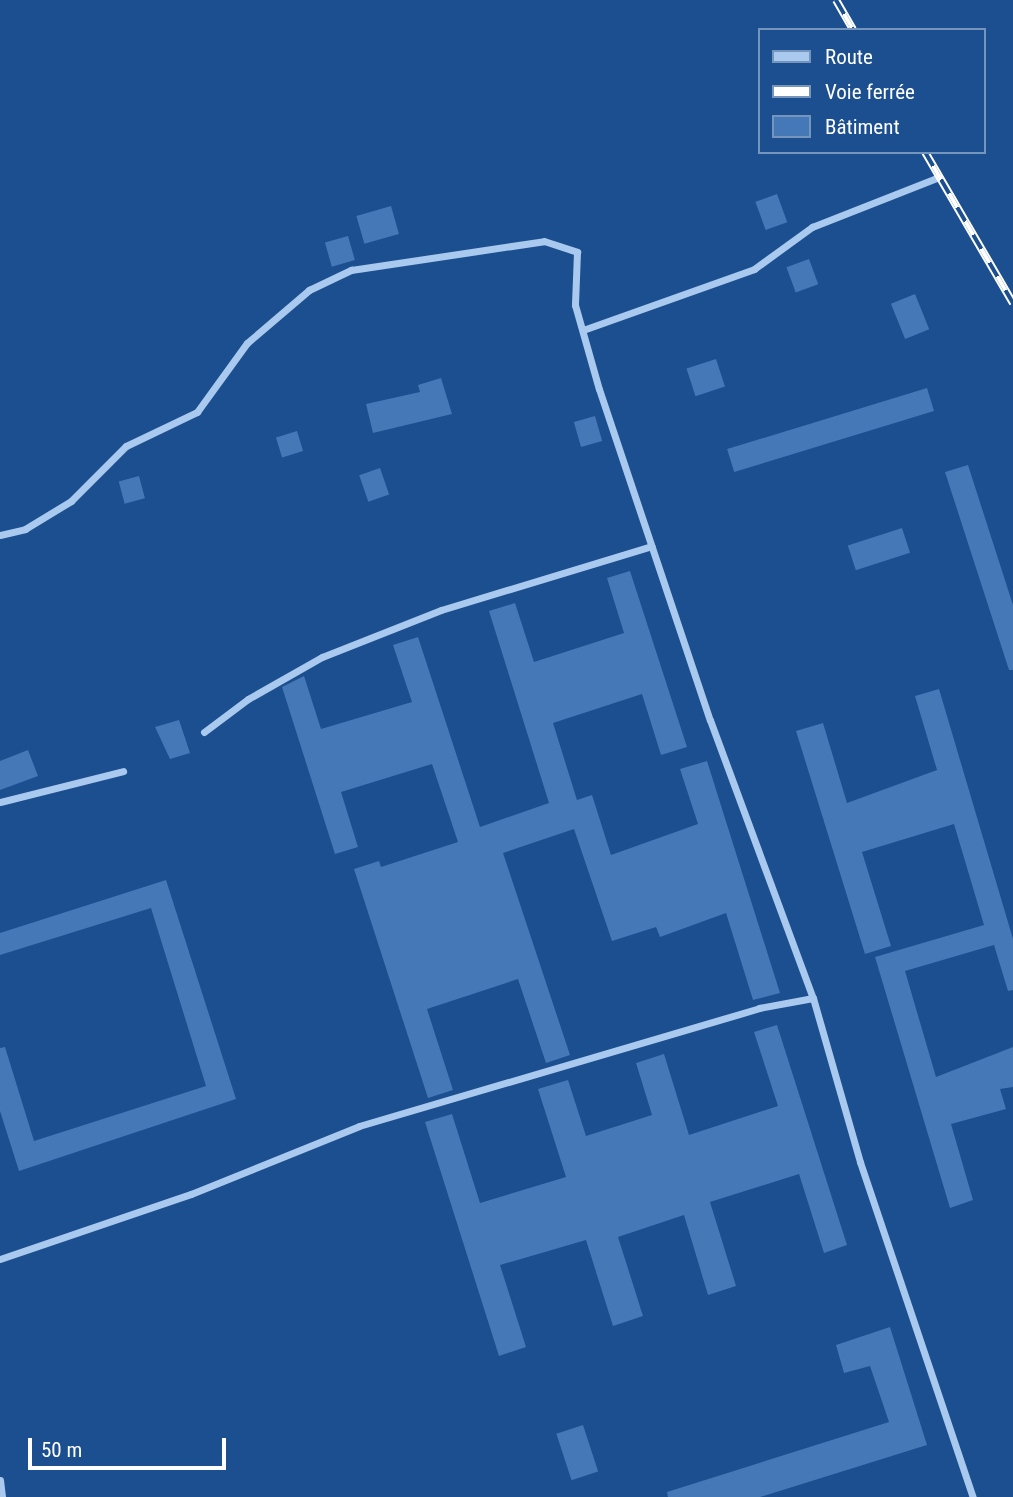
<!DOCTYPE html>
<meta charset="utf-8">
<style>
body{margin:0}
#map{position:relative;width:1013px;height:1497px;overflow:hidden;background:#1b4f8f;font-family:"Roboto Condensed",sans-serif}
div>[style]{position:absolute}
.building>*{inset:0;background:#4478b7;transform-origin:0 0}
.street>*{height:7px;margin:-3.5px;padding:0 3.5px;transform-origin:3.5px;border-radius:3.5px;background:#a9c9ee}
.rail>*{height:8px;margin-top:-4px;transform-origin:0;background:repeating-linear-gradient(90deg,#1b4f8f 0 16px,#fff 0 32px);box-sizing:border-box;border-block:2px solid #fff}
span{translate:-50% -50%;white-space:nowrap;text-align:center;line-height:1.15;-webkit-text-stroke:7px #1b4f8f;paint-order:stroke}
.legend{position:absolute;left:758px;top:28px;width:228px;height:126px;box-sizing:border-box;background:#1b4f8f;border:2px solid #7695bc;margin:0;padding:9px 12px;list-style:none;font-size:21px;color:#fff}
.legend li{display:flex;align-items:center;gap:14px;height:35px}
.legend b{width:35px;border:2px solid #7695bc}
.scale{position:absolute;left:28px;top:1438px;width:198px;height:32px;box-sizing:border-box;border:4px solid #fff;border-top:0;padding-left:9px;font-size:21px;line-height:24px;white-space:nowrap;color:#fff;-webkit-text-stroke:5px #1b4f8f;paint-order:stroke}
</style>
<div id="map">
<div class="building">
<div style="left:777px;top:194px;width:30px;height:23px;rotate:70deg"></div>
<div style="left:391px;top:206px;width:29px;height:36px;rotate:74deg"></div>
<div style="left:348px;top:236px;width:25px;height:24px;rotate:74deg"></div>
<div style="left:809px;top:259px;width:27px;height:24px;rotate:70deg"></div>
<div style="left:915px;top:294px;width:38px;height:26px;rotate:68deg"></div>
<div style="left:716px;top:359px;width:29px;height:31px;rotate:72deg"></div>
<div style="clip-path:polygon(441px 378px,452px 414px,373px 433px,366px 404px,420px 392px,418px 385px)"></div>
<div style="left:927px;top:388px;width:24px;height:209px;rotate:73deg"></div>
<div style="left:595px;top:416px;width:26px;height:22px;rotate:74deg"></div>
<div style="left:297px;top:431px;width:21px;height:22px;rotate:73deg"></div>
<div style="clip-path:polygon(968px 465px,1013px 605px,1013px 670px,1009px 670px,945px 472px)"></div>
<div style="left:380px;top:468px;width:28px;height:22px;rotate:71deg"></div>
<div style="left:139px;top:476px;width:23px;height:21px;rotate:75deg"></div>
<div style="left:902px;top:528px;width:26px;height:57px;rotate:72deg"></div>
<div style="clip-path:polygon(630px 571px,687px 747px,661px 755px,642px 694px,553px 723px,577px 800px,592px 795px,611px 855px,698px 824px,680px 769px,707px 761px,780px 993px,753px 1000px,726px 913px,660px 937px,656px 927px,612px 941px,574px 829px,503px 853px,570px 1055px,546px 1063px,518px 979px,427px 1009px,453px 1090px,428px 1098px,354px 869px,379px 861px,381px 867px,458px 842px,432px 764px,341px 792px,358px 847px,335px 854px,282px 687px,304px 676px,321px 729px,412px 702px,393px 645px,418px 637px,480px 827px,549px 803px,489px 611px,515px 603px,534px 662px,624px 633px,607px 578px)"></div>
<div style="clip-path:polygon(939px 689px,1013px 939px,1013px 990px,1008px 991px,994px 945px,905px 971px,936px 1077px,1013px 1047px,1013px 1087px,1000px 1089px,1006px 1109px,951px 1124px,973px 1200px,950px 1208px,875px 957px,984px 925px,954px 824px,862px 852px,891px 946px,865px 954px,796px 731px,823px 723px,847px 803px,937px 770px,915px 696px)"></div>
<div style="clip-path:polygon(179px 720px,190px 753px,170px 759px,155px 727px)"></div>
<div style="clip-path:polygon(28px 750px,38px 776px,0 790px,0 761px)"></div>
<div style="clip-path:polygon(166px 880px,236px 1099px,19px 1171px,0 1111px,0 1048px,5px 1047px,34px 1141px,206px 1086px,151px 908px,0 955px,0 933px)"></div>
<div style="clip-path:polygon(777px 1025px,847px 1245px,824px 1253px,799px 1174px,710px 1202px,736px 1286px,708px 1295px,684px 1215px,618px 1237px,643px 1316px,613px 1326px,586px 1240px,500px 1265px,526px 1347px,499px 1356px,425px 1122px,452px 1114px,480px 1203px,566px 1177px,538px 1089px,568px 1080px,586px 1136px,652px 1115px,636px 1063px,664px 1054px,689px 1135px,778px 1106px,754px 1032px)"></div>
<div style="clip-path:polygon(890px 1327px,927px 1445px,760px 1497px,668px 1497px,667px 1492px,889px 1422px,870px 1366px,844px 1373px,836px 1345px)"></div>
<div style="left:583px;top:1425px;width:49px;height:28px;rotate:72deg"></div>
</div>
<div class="street">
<div style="left:583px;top:330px;width:182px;rotate:-19.6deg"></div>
<div style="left:754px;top:269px;width:72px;rotate:-35.9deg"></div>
<div style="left:812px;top:227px;width:136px;rotate:-21.5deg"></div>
<div style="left:0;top:535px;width:26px;rotate:-13deg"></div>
<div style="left:25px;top:529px;width:54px;rotate:-31.3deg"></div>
<div style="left:71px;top:501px;width:78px;rotate:-45deg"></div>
<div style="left:126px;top:446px;width:79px;rotate:-25.6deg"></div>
<div style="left:197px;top:412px;width:85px;rotate:-54.1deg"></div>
<div style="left:247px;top:343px;width:82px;rotate:-40.5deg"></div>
<div style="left:309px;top:290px;width:47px;rotate:-25.5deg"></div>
<div style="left:351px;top:270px;width:195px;rotate:-8.5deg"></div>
<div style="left:544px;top:241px;width:35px;rotate:18deg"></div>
<div style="left:577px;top:252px;width:53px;rotate:92.2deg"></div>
<div style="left:575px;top:305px;width:87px;rotate:74.1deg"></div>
<div style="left:599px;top:389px;width:349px;rotate:71.5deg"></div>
<div style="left:710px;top:720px;width:296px;rotate:69.7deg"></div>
<div style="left:813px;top:998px;width:171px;rotate:74deg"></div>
<div style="left:860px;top:1162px;width:354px;rotate:71.4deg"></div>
<div style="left:204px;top:732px;width:55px;rotate:-36.9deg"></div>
<div style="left:248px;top:699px;width:85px;rotate:-29.6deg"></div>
<div style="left:322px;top:657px;width:128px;rotate:-21.6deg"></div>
<div style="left:441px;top:610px;width:220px;rotate:-16.9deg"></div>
<div style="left:0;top:802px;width:127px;rotate:-14.1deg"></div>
<div style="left:0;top:1259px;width:202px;rotate:-18.8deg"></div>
<div style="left:191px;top:1194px;width:181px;rotate:-22deg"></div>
<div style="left:359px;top:1126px;width:417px;rotate:-16.4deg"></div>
<div style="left:759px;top:1008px;width:55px;rotate:-10.5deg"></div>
<div style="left:0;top:1480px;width:17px;rotate:83deg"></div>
</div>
<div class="rail">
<div style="left:836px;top:0;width:34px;rotate:60deg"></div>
<div style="left:925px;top:152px;width:175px;rotate:59.8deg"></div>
</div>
<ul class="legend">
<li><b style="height:9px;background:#a9c9ee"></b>Route</li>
<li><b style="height:9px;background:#fff"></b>Voie ferrée</li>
<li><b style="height:19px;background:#4478b7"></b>Bâtiment</li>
</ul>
<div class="scale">50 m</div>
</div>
